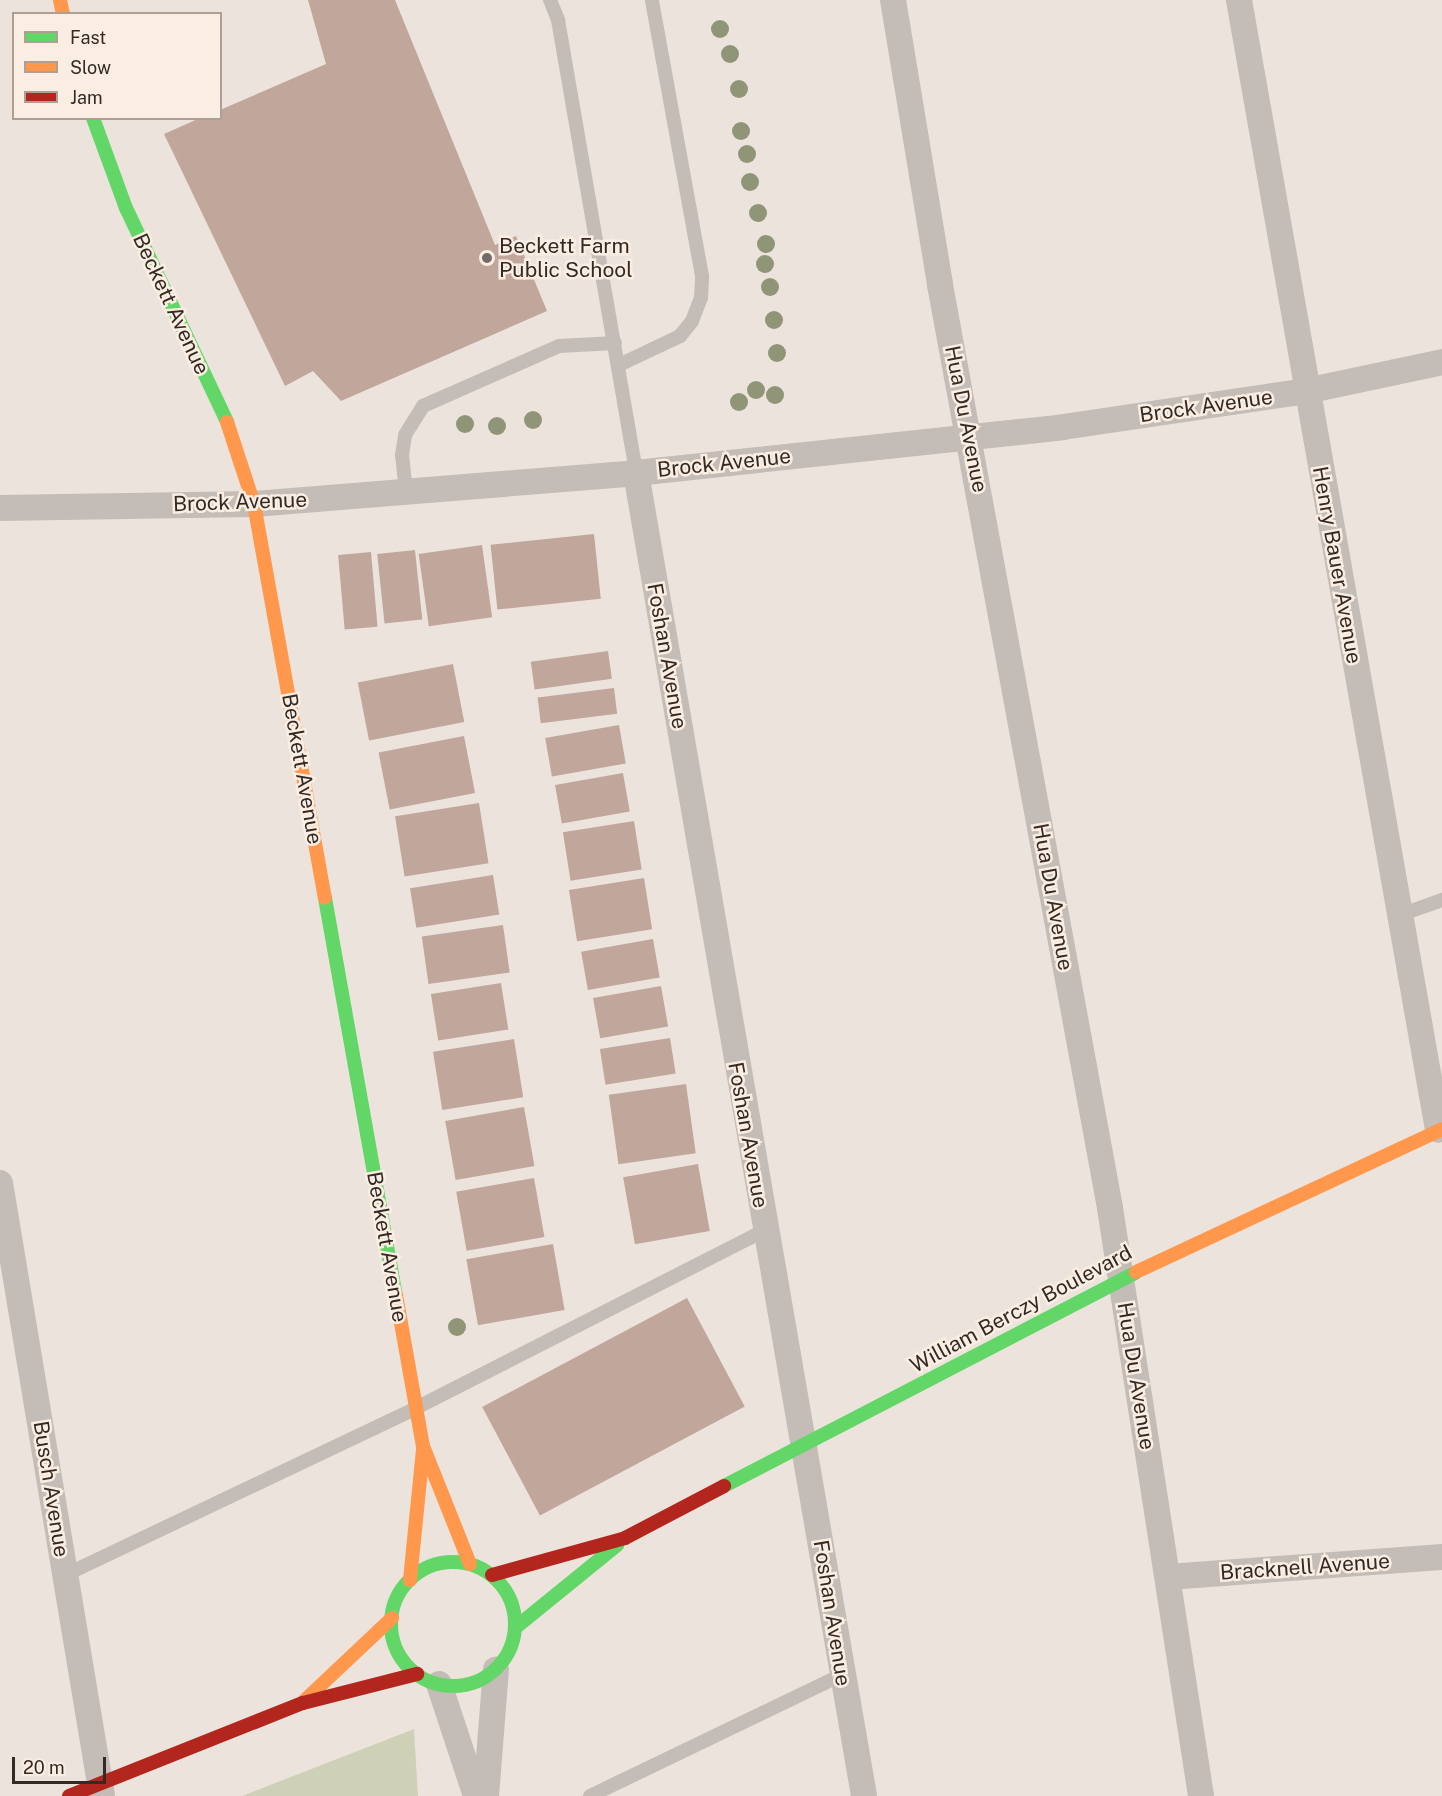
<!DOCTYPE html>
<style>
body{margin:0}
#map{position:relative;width:1442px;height:1796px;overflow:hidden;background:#ece4dc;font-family:"Public Sans",sans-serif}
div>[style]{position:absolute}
.green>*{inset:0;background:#ced1b5}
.building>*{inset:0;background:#c1a69c;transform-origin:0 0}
.lane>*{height:14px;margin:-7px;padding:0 7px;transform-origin:7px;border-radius:7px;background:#c4bcb6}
.street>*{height:26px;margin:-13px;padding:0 13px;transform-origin:13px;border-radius:13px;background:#c4bcb6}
.fast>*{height:14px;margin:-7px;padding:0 7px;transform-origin:7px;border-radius:7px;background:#63d668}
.fast>.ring{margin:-7px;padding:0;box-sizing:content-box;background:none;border:14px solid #63d668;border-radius:50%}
.slow>*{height:14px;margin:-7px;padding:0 7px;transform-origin:7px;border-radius:7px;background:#ff974d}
.jam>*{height:14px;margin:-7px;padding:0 7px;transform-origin:7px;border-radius:7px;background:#b3261e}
.trees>*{width:18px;height:18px;margin:-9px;border-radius:50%;background:#909578}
.dots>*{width:16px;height:16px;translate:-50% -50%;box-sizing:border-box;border:3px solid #faeee2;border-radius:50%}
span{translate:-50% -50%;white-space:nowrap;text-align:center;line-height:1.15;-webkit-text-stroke:5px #faeee2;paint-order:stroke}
.poi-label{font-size:21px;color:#342924}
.left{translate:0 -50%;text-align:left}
.street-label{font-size:21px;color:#342924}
.legend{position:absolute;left:12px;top:12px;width:210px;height:108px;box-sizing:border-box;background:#faeee2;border:2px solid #ab9f96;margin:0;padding:8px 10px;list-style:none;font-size:18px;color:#342924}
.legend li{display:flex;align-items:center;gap:12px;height:30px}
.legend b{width:30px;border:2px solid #ab9f96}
.scale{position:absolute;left:12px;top:1757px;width:94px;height:27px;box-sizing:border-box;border:3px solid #342924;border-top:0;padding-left:8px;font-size:18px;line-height:21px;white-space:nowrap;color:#342924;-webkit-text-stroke:4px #faeee2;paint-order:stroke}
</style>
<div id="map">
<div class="green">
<div style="clip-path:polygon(414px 1729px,418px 1796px,242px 1796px)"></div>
</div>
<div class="building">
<div style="clip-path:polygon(308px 0,395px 0,495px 245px,516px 236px,547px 311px,341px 401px,313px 371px,285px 386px,164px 134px,200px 118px,220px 118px,220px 110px,326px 64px)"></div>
<div style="left:594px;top:534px;width:65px;height:104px;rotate:84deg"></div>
<div style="left:482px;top:545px;width:73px;height:64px;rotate:82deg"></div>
<div style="left:415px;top:550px;width:70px;height:38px;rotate:84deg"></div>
<div style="left:371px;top:552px;width:75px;height:33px;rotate:85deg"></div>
<div style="left:608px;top:651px;width:28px;height:78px;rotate:82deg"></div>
<div style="left:453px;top:664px;width:59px;height:97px;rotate:79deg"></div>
<div style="left:614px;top:688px;width:26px;height:77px;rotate:83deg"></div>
<div style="left:619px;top:725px;width:39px;height:75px;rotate:80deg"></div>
<div style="left:464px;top:736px;width:58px;height:87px;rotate:79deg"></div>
<div style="left:623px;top:773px;width:39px;height:69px;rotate:80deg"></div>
<div style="left:479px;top:803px;width:61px;height:85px;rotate:81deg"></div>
<div style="left:634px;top:821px;width:49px;height:72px;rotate:81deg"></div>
<div style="left:493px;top:875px;width:40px;height:84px;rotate:81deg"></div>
<div style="left:644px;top:878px;width:52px;height:76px;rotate:81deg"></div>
<div style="left:503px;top:925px;width:48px;height:82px;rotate:82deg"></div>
<div style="left:653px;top:939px;width:39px;height:73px;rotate:80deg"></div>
<div style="left:501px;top:983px;width:47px;height:71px;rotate:81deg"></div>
<div style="left:661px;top:986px;width:41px;height:69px;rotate:80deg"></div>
<div style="left:670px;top:1038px;width:36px;height:71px;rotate:81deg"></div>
<div style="left:514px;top:1039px;width:59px;height:82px;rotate:81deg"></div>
<div style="left:686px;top:1084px;width:70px;height:78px;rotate:82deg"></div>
<div style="left:524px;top:1107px;width:60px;height:80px;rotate:80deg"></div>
<div style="left:698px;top:1164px;width:68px;height:76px;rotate:80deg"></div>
<div style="left:534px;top:1178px;width:60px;height:79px;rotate:80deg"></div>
<div style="left:553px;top:1244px;width:67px;height:88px;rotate:80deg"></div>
<div style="left:687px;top:1298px;width:123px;height:232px;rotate:62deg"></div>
</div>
<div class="lane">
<div style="left:550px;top:0;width:22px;rotate:68deg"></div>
<div style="left:558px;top:20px;width:460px;rotate:80.2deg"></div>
<div style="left:619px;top:365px;width:68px;rotate:-25.4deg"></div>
<div style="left:680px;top:336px;width:19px;rotate:-51deg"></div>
<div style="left:692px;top:321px;width:25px;rotate:-69deg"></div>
<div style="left:701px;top:298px;width:22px;rotate:-87deg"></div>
<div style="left:702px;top:276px;width:280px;rotate:-100.3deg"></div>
<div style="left:406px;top:492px;width:37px;rotate:-96deg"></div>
<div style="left:402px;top:455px;width:20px;rotate:-81deg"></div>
<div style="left:405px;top:435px;width:34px;rotate:-58deg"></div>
<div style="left:423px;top:406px;width:149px;rotate:-23.8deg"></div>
<div style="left:559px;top:346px;width:56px;rotate:-3.1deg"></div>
<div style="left:1400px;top:915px;width:45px;rotate:-19.7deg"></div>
<div style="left:65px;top:1575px;width:389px;rotate:-25.4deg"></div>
<div style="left:416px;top:1408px;width:390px;rotate:-27deg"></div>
<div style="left:590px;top:1796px;width:279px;rotate:-25.7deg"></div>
</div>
<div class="street">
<div style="left:893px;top:0;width:289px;rotate:80.6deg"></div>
<div style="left:940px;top:285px;width:939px;rotate:79.56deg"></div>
<div style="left:1110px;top:1208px;width:595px;rotate:81.2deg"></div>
<div style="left:1239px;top:0;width:1147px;rotate:80.01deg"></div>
<div style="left:636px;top:473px;width:1343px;rotate:80.22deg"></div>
<div style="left:0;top:508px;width:254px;rotate:-0.9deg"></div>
<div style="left:254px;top:504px;width:383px;rotate:-4.6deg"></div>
<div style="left:636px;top:473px;width:429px;rotate:-6.1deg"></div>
<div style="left:1063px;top:427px;width:246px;rotate:-8.4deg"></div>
<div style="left:1306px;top:391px;width:139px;rotate:-12deg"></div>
<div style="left:0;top:1183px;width:621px;rotate:80.55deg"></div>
<div style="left:1168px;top:1577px;width:275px;rotate:-4.2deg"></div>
<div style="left:439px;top:1684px;width:118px;rotate:71.7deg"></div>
<div style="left:486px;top:1796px;width:127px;rotate:-85.5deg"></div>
</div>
<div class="fast">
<div style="left:93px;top:118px;width:96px;rotate:69.9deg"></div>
<div style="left:126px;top:208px;width:237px;rotate:64.7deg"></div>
<div style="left:325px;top:898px;width:403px;rotate:79.9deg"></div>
<div style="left:724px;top:1486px;width:464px;rotate:-27.4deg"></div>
<div class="ring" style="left:391px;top:1562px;width:110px;height:110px"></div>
<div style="left:515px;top:1628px;width:132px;rotate:-39.1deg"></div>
</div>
<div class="slow">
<div style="left:60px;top:0;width:14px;rotate:78deg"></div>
<div style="left:227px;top:422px;width:86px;rotate:71.8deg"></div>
<div style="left:254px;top:504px;width:400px;rotate:79.8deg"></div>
<div style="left:1136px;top:1272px;width:338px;rotate:-25deg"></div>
<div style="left:396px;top:1295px;width:153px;rotate:79.9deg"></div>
<div style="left:423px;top:1446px;width:127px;rotate:68.3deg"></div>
<div style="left:410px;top:1580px;width:131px;rotate:-84.3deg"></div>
<div style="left:304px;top:1701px;width:121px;rotate:-43.3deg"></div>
</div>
<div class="jam">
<div style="left:492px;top:1575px;width:138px;rotate:-15.5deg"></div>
<div style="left:625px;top:1538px;width:112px;rotate:-27.7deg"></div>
<div style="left:69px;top:1796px;width:252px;rotate:-21.7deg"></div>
<div style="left:303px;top:1703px;width:118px;rotate:-14.3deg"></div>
</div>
<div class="trees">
<div style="left:720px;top:29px"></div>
<div style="left:730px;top:54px"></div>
<div style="left:739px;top:89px"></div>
<div style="left:741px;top:131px"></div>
<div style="left:747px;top:154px"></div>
<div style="left:750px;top:182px"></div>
<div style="left:758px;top:213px"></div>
<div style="left:766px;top:244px"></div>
<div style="left:765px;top:264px"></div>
<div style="left:770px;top:287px"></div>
<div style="left:774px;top:320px"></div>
<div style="left:777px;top:353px"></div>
<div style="left:756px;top:390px"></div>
<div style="left:775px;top:395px"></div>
<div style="left:739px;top:402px"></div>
<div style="left:533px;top:420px"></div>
<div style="left:465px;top:424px"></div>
<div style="left:497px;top:426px"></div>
<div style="left:457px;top:1327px"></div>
</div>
<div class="dots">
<div style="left:487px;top:258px;background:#746a64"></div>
</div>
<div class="poi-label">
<span class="left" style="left:499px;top:258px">Beckett Farm<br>Public School</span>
</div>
<div class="street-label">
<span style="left:171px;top:304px;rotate:65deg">Beckett Avenue</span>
<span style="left:1206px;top:406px;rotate:-8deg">Brock Avenue</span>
<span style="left:966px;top:419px;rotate:79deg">Hua Du Avenue</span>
<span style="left:724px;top:463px;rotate:-6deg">Brock Avenue</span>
<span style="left:240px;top:502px;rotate:-2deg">Brock Avenue</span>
<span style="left:1337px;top:565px;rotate:80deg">Henry Bauer Avenue</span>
<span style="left:667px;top:656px;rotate:80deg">Foshan Avenue</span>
<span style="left:302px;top:769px;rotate:80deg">Beckett Avenue</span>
<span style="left:1053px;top:897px;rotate:80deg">Hua Du Avenue</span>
<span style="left:748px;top:1135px;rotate:80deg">Foshan Avenue</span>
<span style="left:387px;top:1247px;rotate:80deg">Beckett Avenue</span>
<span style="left:1021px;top:1309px;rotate:-28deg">William Berczy Boulevard</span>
<span style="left:1136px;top:1376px;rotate:81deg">Hua Du Avenue</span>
<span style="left:51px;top:1489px;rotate:81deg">Busch Avenue</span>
<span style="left:1305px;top:1567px;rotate:-4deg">Bracknell Avenue</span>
<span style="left:832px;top:1613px;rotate:81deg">Foshan Avenue</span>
</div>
<ul class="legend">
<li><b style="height:8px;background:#63d668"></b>Fast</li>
<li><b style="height:8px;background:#ff974d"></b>Slow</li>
<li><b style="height:8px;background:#b3261e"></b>Jam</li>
</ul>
<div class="scale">20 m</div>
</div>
